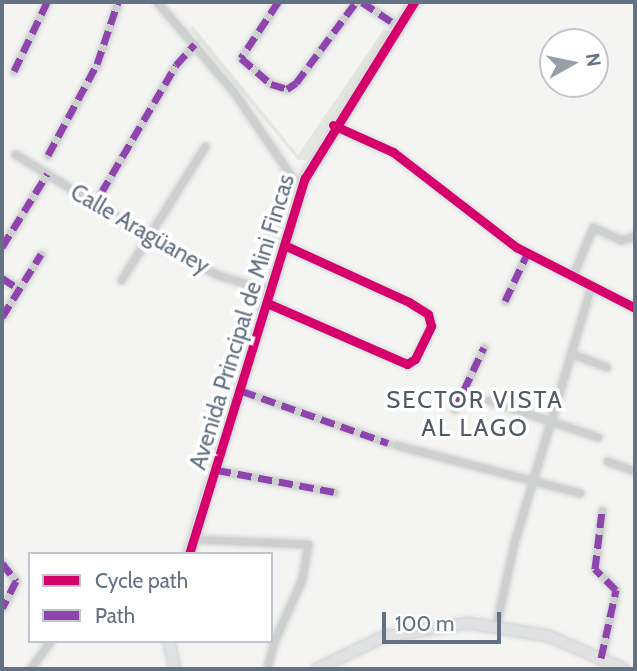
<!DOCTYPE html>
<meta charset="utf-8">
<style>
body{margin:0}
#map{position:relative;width:637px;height:671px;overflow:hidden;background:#f4f4f2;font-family:Cabin,sans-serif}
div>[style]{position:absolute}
.green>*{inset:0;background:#e3e7e0}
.roads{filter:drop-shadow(0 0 2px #cfd1d2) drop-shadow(0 0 2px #cfd1d2)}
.street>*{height:7px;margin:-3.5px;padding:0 3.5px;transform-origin:3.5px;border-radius:3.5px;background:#cecfcf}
.secondary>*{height:10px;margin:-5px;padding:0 5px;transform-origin:5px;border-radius:5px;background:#e0e1e2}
.quiet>*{height:7px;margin-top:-3.5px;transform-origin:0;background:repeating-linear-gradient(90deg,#8e44ad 0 14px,transparent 0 21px)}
.cycleway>*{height:9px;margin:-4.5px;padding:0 4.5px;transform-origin:4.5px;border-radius:4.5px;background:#d6006c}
span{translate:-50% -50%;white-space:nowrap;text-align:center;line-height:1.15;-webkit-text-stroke:7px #fff;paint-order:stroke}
.street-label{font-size:23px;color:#637184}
.neighbourhood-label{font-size:24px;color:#515b68;letter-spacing:2px}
.frame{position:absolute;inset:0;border:4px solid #637184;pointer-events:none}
.legend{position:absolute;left:28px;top:552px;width:245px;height:91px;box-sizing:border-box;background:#fff;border:2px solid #c1c6ce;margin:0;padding:9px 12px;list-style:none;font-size:21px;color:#637184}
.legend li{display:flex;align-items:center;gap:14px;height:35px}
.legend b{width:35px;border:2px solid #c1c6ce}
.north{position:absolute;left:539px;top:28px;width:70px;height:70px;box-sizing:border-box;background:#fff;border:2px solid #c1c6ce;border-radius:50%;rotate:81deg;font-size:19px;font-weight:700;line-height:28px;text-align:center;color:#637184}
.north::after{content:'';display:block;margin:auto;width:24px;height:32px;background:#969faa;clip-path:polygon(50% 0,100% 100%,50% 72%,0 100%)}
.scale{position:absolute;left:382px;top:612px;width:119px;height:32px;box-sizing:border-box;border:4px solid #637184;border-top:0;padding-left:9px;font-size:21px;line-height:24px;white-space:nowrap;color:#637184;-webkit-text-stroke:5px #fff;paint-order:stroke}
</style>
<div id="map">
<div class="green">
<div style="clip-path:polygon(193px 26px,298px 155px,384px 29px,389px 32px,306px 160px,298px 160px,190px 30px)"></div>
<div style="clip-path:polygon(287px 182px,290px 185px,277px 250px,270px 254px,257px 251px)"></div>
</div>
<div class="roads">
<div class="street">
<div style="left:157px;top:2px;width:117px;rotate:49.5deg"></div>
<div style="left:233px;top:91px;width:119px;rotate:55.6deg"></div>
<div style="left:278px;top:2px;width:67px;rotate:123.5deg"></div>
<div style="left:241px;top:58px;width:40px;rotate:41deg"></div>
<div style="left:271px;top:84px;width:17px;rotate:17deg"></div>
<div style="left:287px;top:89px;width:11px;rotate:-34deg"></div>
<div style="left:296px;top:83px;width:101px;rotate:-53.5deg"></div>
<div style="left:362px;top:2px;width:43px;rotate:33.7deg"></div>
<div style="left:14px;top:71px;width:76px;rotate:-64.4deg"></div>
<div style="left:334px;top:126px;width:64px;rotate:23.8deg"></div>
<div style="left:393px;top:152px;width:155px;rotate:37.7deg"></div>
<div style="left:516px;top:247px;width:134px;rotate:27.1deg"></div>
<div style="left:15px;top:154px;width:167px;rotate:31.8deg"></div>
<div style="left:157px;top:242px;width:69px;rotate:28.4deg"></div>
<div style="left:218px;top:275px;width:55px;rotate:16.8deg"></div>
<div style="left:48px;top:155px;width:103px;rotate:-61.7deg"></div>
<div style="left:97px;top:64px;width:65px;rotate:-71.3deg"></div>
<div style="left:101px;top:193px;width:148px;rotate:-59.6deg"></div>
<div style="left:176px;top:65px;width:28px;rotate:-48deg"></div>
<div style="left:2px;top:247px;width:86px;rotate:-58.3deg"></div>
<div style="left:572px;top:277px;width:54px;rotate:-67.2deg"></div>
<div style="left:593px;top:227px;width:31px;rotate:25deg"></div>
<div style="left:621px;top:240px;width:15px;rotate:-16deg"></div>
<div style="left:2px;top:278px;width:20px;rotate:33deg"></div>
<div style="left:121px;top:280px;width:158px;rotate:-57.9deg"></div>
<div style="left:505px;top:301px;width:52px;rotate:-64.9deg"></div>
<div style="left:267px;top:303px;width:153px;rotate:23.5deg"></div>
<div style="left:407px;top:364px;width:9px;rotate:-32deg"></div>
<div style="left:415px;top:359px;width:37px;rotate:-64deg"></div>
<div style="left:431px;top:326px;width:12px;rotate:-104deg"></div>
<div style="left:428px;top:314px;width:22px;rotate:-148deg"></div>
<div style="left:409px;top:302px;width:137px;rotate:-155.5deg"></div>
<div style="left:2px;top:317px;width:74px;rotate:-58.2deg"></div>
<div style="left:573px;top:354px;width:36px;rotate:21deg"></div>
<div style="left:242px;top:391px;width:155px;rotate:19.6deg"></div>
<div style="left:488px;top:400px;width:116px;rotate:18.6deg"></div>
<div style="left:455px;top:409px;width:68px;rotate:-64.9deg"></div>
<div style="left:396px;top:445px;width:190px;rotate:14.6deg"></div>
<div style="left:607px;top:461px;width:30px;rotate:20deg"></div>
<div style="left:217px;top:470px;width:119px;rotate:10.6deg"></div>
<div style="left:194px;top:539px;width:114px;rotate:2.5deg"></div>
<div style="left:308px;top:544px;width:36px;rotate:100deg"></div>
<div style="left:302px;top:579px;width:68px;rotate:114.3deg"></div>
<div style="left:274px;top:641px;width:29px;rotate:104deg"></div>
<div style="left:2px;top:563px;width:23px;rotate:52deg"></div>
<div style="left:16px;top:581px;width:30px;rotate:117deg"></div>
<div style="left:496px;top:625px;width:84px;rotate:-77.6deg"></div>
<div style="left:514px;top:543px;width:268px;rotate:-73.3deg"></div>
<div style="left:601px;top:658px;width:70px;rotate:-77.6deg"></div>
<div style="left:616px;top:590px;width:30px;rotate:-135deg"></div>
<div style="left:595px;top:569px;width:59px;rotate:-83.2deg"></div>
<div style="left:30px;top:669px;width:34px;rotate:-54deg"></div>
</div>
<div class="secondary">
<div style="left:189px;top:554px;width:393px;rotate:-72.9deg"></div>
<div style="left:305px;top:178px;width:207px;rotate:-58.2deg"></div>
<div style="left:169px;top:641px;width:29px;rotate:78deg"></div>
<div style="left:317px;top:669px;width:73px;rotate:-25.9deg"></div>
<div style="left:383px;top:637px;width:86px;rotate:-9.4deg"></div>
<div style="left:468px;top:623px;width:82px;rotate:9.1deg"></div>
<div style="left:549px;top:636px;width:82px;rotate:23.7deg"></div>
</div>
</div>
<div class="quiet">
<div style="left:278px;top:2px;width:67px;rotate:123.5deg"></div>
<div style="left:241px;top:58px;width:40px;rotate:41deg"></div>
<div style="left:271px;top:84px;width:17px;rotate:17deg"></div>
<div style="left:287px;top:89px;width:11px;rotate:-34deg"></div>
<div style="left:296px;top:83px;width:101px;rotate:-53.5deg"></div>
<div style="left:362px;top:2px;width:43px;rotate:33.7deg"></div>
<div style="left:14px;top:71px;width:76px;rotate:-64.4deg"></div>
<div style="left:48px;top:155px;width:103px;rotate:-61.7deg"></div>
<div style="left:97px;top:64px;width:65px;rotate:-71.3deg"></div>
<div style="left:101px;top:193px;width:148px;rotate:-59.6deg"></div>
<div style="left:176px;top:65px;width:28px;rotate:-48deg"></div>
<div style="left:2px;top:247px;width:86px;rotate:-58.3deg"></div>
<div style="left:2px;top:278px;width:20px;rotate:33deg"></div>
<div style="left:505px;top:301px;width:52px;rotate:-64.9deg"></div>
<div style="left:2px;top:317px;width:74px;rotate:-58.2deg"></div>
<div style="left:242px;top:391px;width:155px;rotate:19.6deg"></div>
<div style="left:455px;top:409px;width:68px;rotate:-64.9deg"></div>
<div style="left:217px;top:470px;width:119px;rotate:10.6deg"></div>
<div style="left:2px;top:563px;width:23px;rotate:52deg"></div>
<div style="left:16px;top:581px;width:30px;rotate:117deg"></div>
<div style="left:601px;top:658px;width:70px;rotate:-77.6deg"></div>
<div style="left:616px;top:590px;width:30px;rotate:-135deg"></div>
<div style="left:595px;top:569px;width:59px;rotate:-83.2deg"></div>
</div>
<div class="cycleway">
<div style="left:333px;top:125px;width:66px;rotate:24.2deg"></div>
<div style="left:393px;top:152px;width:155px;rotate:37.7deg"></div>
<div style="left:516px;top:247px;width:134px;rotate:27.1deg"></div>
<div style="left:267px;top:303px;width:153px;rotate:23.5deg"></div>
<div style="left:407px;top:364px;width:9px;rotate:-32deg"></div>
<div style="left:415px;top:359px;width:37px;rotate:-64deg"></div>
<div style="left:431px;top:326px;width:12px;rotate:-104deg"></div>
<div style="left:428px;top:314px;width:22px;rotate:-148deg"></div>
<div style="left:409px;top:302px;width:137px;rotate:-155.5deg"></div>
<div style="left:189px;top:554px;width:393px;rotate:-72.9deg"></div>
<div style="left:305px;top:178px;width:207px;rotate:-58.2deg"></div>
</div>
<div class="street-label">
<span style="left:140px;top:229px;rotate:30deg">Calle Aragüaney</span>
<span style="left:242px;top:322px;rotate:-73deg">Avenida Principal de Mini Fincas</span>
</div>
<div class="neighbourhood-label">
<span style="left:475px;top:414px">SECTOR VISTA<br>AL LAGO</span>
</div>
<div class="frame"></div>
<ul class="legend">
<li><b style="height:9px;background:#d6006c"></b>Cycle path</li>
<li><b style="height:9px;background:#8e44ad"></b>Path</li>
</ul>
<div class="north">N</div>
<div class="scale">100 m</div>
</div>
